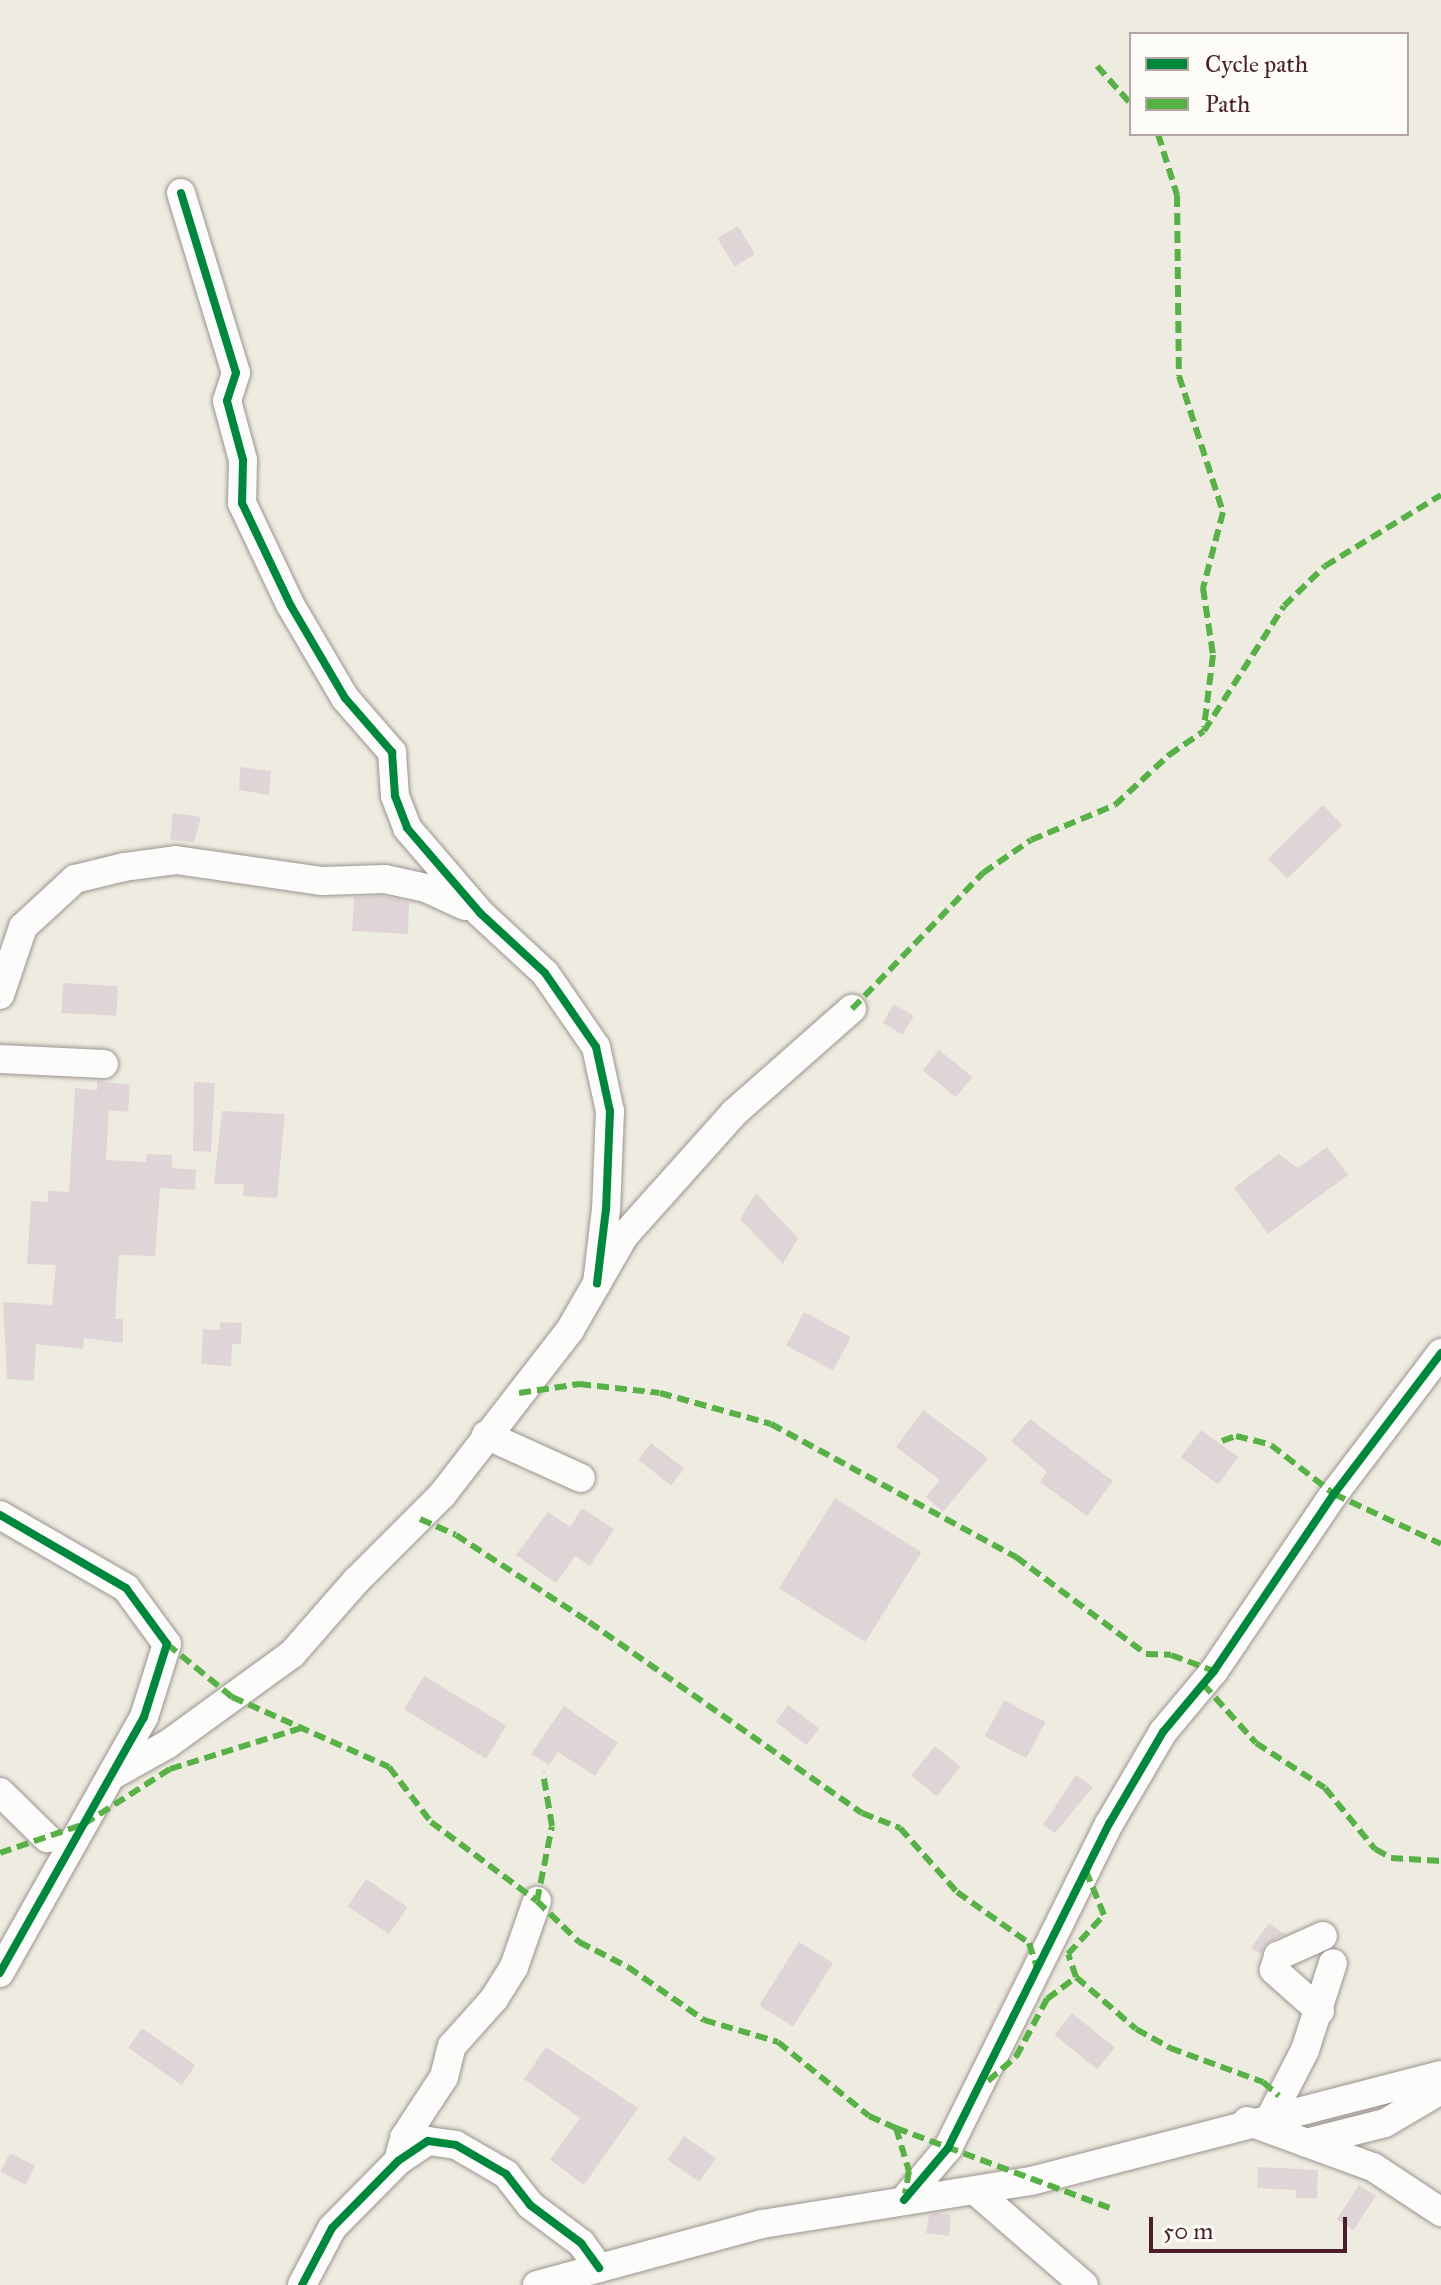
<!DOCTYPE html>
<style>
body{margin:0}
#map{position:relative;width:1441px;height:2285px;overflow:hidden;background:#eeece1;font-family:"IM FELL Great Primer",serif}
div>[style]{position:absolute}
.building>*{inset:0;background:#e0d5d6;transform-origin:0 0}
.roads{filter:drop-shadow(0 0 2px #9b9390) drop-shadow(0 0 2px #9b9390)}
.minor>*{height:28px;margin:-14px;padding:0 14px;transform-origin:14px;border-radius:14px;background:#fcfcfa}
.quiet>*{height:6px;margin-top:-3px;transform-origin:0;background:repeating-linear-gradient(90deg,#57b146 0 12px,transparent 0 18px)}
.cycleway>*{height:8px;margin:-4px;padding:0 4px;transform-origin:4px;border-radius:4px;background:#00873e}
span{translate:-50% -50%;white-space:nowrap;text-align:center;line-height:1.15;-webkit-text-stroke:6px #fdfcf7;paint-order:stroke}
.legend{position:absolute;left:1129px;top:32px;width:280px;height:104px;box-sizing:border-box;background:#fdfcf7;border:2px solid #b5a4a5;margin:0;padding:10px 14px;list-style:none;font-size:24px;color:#4a1f2b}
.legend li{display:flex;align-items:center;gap:16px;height:40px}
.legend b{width:40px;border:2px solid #b5a4a5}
.scale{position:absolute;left:1149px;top:2217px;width:198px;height:36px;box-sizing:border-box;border:4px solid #4a1f2b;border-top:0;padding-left:10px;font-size:24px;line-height:28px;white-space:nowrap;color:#4a1f2b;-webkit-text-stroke:6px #fdfcf7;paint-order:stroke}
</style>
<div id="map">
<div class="building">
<div style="left:738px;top:226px;width:33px;height:24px;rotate:59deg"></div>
<div style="clip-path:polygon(240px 767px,271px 771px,269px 795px,239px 790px)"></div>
<div style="left:1323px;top:805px;width:28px;height:77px;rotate:46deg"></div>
<div style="clip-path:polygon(173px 813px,201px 817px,194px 842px,170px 840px)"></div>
<div style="clip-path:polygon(383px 896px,409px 902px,408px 934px,352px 931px,354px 897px)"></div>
<div style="left:63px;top:983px;width:55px;height:30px;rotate:3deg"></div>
<div style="left:894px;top:1004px;width:23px;height:22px;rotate:31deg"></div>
<div style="left:939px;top:1050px;width:43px;height:26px;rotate:39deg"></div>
<div style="clip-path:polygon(97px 1081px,130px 1085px,128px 1112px,109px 1110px,106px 1160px,146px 1162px,147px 1154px,172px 1155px,172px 1168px,196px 1170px,195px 1190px,160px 1188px,155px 1256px,119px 1255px,115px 1319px,123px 1319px,123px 1343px,84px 1338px,83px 1349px,36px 1344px,34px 1381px,7px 1379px,3px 1302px,52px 1305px,56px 1265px,27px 1264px,31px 1201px,48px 1202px,48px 1191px,69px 1192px,75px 1088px,97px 1090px)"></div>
<div style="clip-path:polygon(194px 1082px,215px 1083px,211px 1152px,193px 1151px)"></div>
<div style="clip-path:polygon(222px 1111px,285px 1114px,277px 1198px,243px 1196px,244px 1184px,214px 1184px)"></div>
<div style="clip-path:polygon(1327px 1147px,1348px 1175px,1268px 1234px,1234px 1188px,1279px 1154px,1298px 1168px)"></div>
<div style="clip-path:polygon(756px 1193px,798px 1238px,783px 1264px,740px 1219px)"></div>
<div style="left:804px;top:1312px;width:53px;height:38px;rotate:28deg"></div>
<div style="clip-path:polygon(220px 1322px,242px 1323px,241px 1344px,232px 1344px,231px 1366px,201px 1364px,203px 1329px,220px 1330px)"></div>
<div style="clip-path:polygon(923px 1410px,988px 1458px,943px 1512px,926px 1497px,940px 1480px,896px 1447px)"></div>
<div style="clip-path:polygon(1030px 1419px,1113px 1481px,1087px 1516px,1040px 1482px,1047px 1472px,1011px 1441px)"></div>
<div style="left:1201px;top:1430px;width:46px;height:34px;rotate:36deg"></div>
<div style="left:651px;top:1443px;width:42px;height:21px;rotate:38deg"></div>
<div style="left:835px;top:1498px;width:102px;height:106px;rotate:32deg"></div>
<div style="clip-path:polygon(582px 1508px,614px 1529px,590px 1566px,575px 1556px,556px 1583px,516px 1555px,548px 1512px,570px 1527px)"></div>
<div style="left:424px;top:1676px;width:96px;height:39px;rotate:31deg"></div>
<div style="left:1004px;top:1700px;width:47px;height:41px;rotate:28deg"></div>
<div style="left:788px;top:1705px;width:39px;height:21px;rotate:37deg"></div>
<div style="clip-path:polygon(564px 1706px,618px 1743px,595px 1776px,558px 1752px,549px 1765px,531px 1754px)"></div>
<div style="left:935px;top:1746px;width:33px;height:38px;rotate:39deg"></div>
<div style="clip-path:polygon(1076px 1775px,1093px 1787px,1055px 1833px,1043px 1825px)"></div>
<div style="left:366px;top:1879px;width:50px;height:33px;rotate:34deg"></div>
<div style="clip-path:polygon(1269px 1923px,1285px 1934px,1266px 1944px,1261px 1954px,1251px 1948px)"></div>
<div style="left:799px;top:1942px;width:40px;height:75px;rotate:32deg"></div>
<div style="left:1072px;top:2013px;width:55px;height:28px;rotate:39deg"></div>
<div style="left:142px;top:2028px;width:65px;height:24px;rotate:35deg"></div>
<div style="clip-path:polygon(546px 2047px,638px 2108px,584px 2185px,550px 2160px,580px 2118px,524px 2079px)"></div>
<div style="left:684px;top:2136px;width:39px;height:29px;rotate:35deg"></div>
<div style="left:10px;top:2153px;width:28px;height:21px;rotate:27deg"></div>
<div style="clip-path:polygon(1258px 2167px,1318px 2170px,1317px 2198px,1296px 2198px,1296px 2190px,1257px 2188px)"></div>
<div style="left:1359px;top:2185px;width:20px;height:41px;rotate:33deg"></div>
<div style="clip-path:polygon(937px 2213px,951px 2215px,949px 2236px,926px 2233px,929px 2215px)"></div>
</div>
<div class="roads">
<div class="minor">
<div style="left:181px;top:193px;width:188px;rotate:73deg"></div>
<div style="left:236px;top:373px;width:29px;rotate:108deg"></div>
<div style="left:227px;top:401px;width:61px;rotate:74.8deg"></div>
<div style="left:243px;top:460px;width:43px;rotate:91.3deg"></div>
<div style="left:242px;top:503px;width:114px;rotate:64.6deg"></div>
<div style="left:291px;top:606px;width:107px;rotate:59.6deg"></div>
<div style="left:345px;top:698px;width:72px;rotate:49deg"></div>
<div style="left:392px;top:752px;width:44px;rotate:86.1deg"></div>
<div style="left:395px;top:796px;width:34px;rotate:69deg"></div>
<div style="left:407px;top:828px;width:112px;rotate:49.3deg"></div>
<div style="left:480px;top:913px;width:88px;rotate:42.7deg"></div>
<div style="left:545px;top:973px;width:90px;rotate:55.4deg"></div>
<div style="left:596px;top:1047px;width:66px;rotate:77.7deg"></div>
<div style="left:610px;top:1111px;width:98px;rotate:92.3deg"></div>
<div style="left:606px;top:1209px;width:75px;rotate:96.9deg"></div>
<div style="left:0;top:995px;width:72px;rotate:-71.3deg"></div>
<div style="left:23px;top:927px;width:71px;rotate:-42.7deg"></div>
<div style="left:75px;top:879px;width:50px;rotate:-13.8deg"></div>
<div style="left:124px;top:867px;width:52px;rotate:-7.7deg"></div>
<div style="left:176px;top:860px;width:148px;rotate:8.2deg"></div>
<div style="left:322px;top:881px;width:63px;rotate:-1.8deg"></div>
<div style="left:385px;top:879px;width:42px;rotate:12.4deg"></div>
<div style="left:426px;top:888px;width:43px;rotate:24.8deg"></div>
<div style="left:0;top:1059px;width:104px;rotate:2.8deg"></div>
<div style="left:486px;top:1435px;width:104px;rotate:24.4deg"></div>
<div style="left:0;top:1515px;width:146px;rotate:30.1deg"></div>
<div style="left:126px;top:1588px;width:69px;rotate:53.8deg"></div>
<div style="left:167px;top:1644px;width:77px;rotate:107.5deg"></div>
<div style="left:144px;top:1717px;width:294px;rotate:119.4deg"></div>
<div style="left:111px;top:1776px;width:65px;rotate:-29.3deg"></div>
<div style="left:168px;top:1744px;width:153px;rotate:-36deg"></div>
<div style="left:292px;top:1654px;width:97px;rotate:-48.8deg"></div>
<div style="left:356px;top:1581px;width:122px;rotate:-45deg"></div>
<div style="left:442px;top:1495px;width:209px;rotate:-52.2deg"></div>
<div style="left:570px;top:1330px;width:108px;rotate:-60.1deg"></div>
<div style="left:624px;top:1236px;width:166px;rotate:-48.2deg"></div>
<div style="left:735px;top:1112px;width:156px;rotate:-41.4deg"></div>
<div style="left:0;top:1792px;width:66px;rotate:44.4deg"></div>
<div style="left:1320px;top:2011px;width:62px;rotate:-138.3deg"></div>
<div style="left:1274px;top:1970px;width:15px;rotate:-74deg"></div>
<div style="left:1278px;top:1956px;width:49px;rotate:-24deg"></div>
<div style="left:1271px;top:2116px;width:74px;rotate:-62.7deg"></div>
<div style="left:1305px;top:2050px;width:91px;rotate:-72.2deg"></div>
<div style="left:1247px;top:2121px;width:134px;rotate:20.1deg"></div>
<div style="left:1373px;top:2167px;width:82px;rotate:33.5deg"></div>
<div style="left:1306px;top:2143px;width:81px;rotate:-14.2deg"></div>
<div style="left:1385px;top:2123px;width:65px;rotate:-30.5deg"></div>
<div style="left:398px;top:2161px;width:24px;rotate:-75deg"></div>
<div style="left:404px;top:2138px;width:73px;rotate:-56.7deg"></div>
<div style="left:444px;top:2077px;width:32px;rotate:-76deg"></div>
<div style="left:452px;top:2046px;width:63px;rotate:-48.2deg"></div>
<div style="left:494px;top:1999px;width:38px;rotate:-58deg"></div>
<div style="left:514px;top:1967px;width:70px;rotate:-70.8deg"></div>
<div style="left:978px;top:2193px;width:140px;rotate:41deg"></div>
<div style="left:904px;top:2200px;width:68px;rotate:-49.8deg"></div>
<div style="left:948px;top:2148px;width:362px;rotate:-63.6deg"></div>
<div style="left:1109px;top:1824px;width:107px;rotate:-59.6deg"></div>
<div style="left:1163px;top:1732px;width:80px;rotate:-50.1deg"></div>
<div style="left:1214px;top:1671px;width:214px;rotate:-55.9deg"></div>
<div style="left:1334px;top:1494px;width:177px;rotate:-52.8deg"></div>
<div style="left:302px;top:2285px;width:64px;rotate:-62.2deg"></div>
<div style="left:332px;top:2228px;width:94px;rotate:-45.4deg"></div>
<div style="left:398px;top:2161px;width:36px;rotate:-34deg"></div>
<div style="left:428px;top:2141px;width:28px;rotate:8deg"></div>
<div style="left:456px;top:2145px;width:58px;rotate:30.1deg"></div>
<div style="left:506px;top:2174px;width:39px;rotate:52deg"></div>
<div style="left:530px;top:2205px;width:64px;rotate:36.7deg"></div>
<div style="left:581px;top:2243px;width:31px;rotate:54deg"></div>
<div style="left:537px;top:2285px;width:233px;rotate:-15.2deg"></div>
<div style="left:762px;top:2224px;width:272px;rotate:-9.1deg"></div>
<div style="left:1031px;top:2181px;width:423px;rotate:-14.5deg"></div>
</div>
</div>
<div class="quiet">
<div style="left:1097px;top:66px;width:51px;rotate:48.2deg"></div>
<div style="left:1158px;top:134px;width:64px;rotate:72.7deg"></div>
<div style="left:1177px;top:195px;width:181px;rotate:89.4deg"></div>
<div style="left:1179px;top:376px;width:143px;rotate:72.1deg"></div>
<div style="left:1223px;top:512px;width:79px;rotate:104.7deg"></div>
<div style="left:1203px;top:588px;width:68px;rotate:81.5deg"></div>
<div style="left:1213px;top:655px;width:73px;rotate:97.1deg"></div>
<div style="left:852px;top:1009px;width:189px;rotate:-46.1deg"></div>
<div style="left:983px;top:873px;width:58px;rotate:-34.5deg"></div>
<div style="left:1031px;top:840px;width:91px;rotate:-22.6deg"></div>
<div style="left:1115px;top:805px;width:74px;rotate:-42.8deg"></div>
<div style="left:1169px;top:755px;width:42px;rotate:-34.4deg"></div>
<div style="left:1204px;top:731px;width:148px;rotate:-57.4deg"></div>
<div style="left:1284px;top:606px;width:57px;rotate:-44.3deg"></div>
<div style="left:1325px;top:566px;width:136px;rotate:-31.5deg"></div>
<div style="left:519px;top:1393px;width:61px;rotate:-8.5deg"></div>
<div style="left:579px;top:1384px;width:81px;rotate:6.3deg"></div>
<div style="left:660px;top:1393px;width:115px;rotate:15.6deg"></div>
<div style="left:771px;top:1424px;width:279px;rotate:28.5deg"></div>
<div style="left:1016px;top:1557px;width:162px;rotate:36.7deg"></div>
<div style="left:1146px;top:1654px;width:25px;rotate:2deg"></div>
<div style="left:1171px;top:1655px;width:46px;rotate:20.4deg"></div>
<div style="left:1222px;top:1441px;width:15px;rotate:-20deg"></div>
<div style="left:1236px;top:1436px;width:36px;rotate:14deg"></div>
<div style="left:1271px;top:1445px;width:80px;rotate:37.9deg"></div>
<div style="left:1334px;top:1494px;width:118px;rotate:25deg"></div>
<div style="left:420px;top:1519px;width:39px;rotate:24deg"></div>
<div style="left:456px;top:1535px;width:159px;rotate:33.2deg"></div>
<div style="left:589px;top:1622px;width:333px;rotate:35deg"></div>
<div style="left:862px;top:1813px;width:41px;rotate:21.5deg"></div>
<div style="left:900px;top:1828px;width:86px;rotate:48.3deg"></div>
<div style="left:957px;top:1892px;width:88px;rotate:35.3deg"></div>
<div style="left:1029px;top:1943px;width:28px;rotate:72deg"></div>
<div style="left:167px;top:1644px;width:84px;rotate:39.2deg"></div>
<div style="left:232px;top:1697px;width:172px;rotate:24deg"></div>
<div style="left:389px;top:1767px;width:69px;rotate:52.6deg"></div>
<div style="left:431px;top:1822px;width:132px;rotate:36.7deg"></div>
<div style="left:537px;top:1901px;width:59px;rotate:44.3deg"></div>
<div style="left:579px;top:1942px;width:55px;rotate:27deg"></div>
<div style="left:628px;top:1967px;width:93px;rotate:34.9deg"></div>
<div style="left:704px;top:2020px;width:77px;rotate:16.6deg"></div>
<div style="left:778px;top:2042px;width:117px;rotate:39.1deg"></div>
<div style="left:869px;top:2116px;width:30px;rotate:24deg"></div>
<div style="left:896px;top:2128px;width:45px;rotate:73.2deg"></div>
<div style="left:909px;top:2171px;width:23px;rotate:100deg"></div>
<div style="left:1203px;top:1684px;width:79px;rotate:48.1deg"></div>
<div style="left:1256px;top:1743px;width:82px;rotate:33.1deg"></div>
<div style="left:1325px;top:1788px;width:79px;rotate:50.7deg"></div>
<div style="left:1375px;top:1849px;width:18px;rotate:29deg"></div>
<div style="left:1391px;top:1858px;width:50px;rotate:3.4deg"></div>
<div style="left:0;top:1853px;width:89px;rotate:-19deg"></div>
<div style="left:84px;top:1824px;width:102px;rotate:-32.6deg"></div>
<div style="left:170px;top:1769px;width:138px;rotate:-17.3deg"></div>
<div style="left:537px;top:1901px;width:76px;rotate:-78.7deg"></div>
<div style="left:552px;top:1826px;width:54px;rotate:-99.6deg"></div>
<div style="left:1076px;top:1977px;width:79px;rotate:40.9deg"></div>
<div style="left:1136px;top:2029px;width:39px;rotate:29deg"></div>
<div style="left:1170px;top:2048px;width:99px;rotate:20.1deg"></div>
<div style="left:1263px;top:2082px;width:21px;rotate:41deg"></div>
<div style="left:988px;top:2081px;width:37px;rotate:-41deg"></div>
<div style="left:1016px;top:2057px;width:66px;rotate:-61.9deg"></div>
<div style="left:1047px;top:1999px;width:36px;rotate:-37deg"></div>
<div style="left:1076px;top:1977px;width:24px;rotate:-109deg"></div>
<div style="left:1068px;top:1954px;width:53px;rotate:-47.3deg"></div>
<div style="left:1104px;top:1915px;width:48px;rotate:-112.2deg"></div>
<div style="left:896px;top:2128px;width:228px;rotate:20.5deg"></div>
</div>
<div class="cycleway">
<div style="left:181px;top:193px;width:188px;rotate:73deg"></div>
<div style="left:236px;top:373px;width:29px;rotate:108deg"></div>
<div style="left:227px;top:401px;width:61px;rotate:74.8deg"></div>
<div style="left:243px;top:460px;width:43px;rotate:91.3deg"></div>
<div style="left:242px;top:503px;width:114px;rotate:64.6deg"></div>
<div style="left:291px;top:606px;width:107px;rotate:59.6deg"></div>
<div style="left:345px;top:698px;width:72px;rotate:49deg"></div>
<div style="left:392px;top:752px;width:44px;rotate:86.1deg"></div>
<div style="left:395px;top:796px;width:34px;rotate:69deg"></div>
<div style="left:407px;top:828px;width:112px;rotate:49.3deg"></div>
<div style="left:480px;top:913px;width:88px;rotate:42.7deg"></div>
<div style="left:545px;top:973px;width:90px;rotate:55.4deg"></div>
<div style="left:596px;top:1047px;width:66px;rotate:77.7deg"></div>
<div style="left:610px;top:1111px;width:98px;rotate:92.3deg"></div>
<div style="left:606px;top:1209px;width:75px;rotate:96.9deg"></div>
<div style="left:0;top:1515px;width:146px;rotate:30.1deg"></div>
<div style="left:126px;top:1588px;width:69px;rotate:53.8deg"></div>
<div style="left:167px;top:1644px;width:77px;rotate:107.5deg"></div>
<div style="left:144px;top:1717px;width:294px;rotate:119.4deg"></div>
<div style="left:904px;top:2200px;width:68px;rotate:-49.8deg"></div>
<div style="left:948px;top:2148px;width:362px;rotate:-63.6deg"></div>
<div style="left:1109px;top:1824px;width:107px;rotate:-59.6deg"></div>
<div style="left:1163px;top:1732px;width:80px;rotate:-50.1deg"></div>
<div style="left:1214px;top:1671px;width:214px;rotate:-55.9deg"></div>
<div style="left:1334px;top:1494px;width:177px;rotate:-52.8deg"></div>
<div style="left:302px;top:2285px;width:64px;rotate:-62.2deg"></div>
<div style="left:332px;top:2228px;width:94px;rotate:-45.4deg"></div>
<div style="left:398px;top:2161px;width:36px;rotate:-34deg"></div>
<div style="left:428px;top:2141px;width:28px;rotate:8deg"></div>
<div style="left:456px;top:2145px;width:58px;rotate:30.1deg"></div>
<div style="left:506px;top:2174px;width:39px;rotate:52deg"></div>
<div style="left:530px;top:2205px;width:64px;rotate:36.7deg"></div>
<div style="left:581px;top:2243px;width:31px;rotate:54deg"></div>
</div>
<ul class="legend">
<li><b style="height:10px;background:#00873e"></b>Cycle path</li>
<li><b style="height:10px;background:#57b146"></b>Path</li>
</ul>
<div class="scale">50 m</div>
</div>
